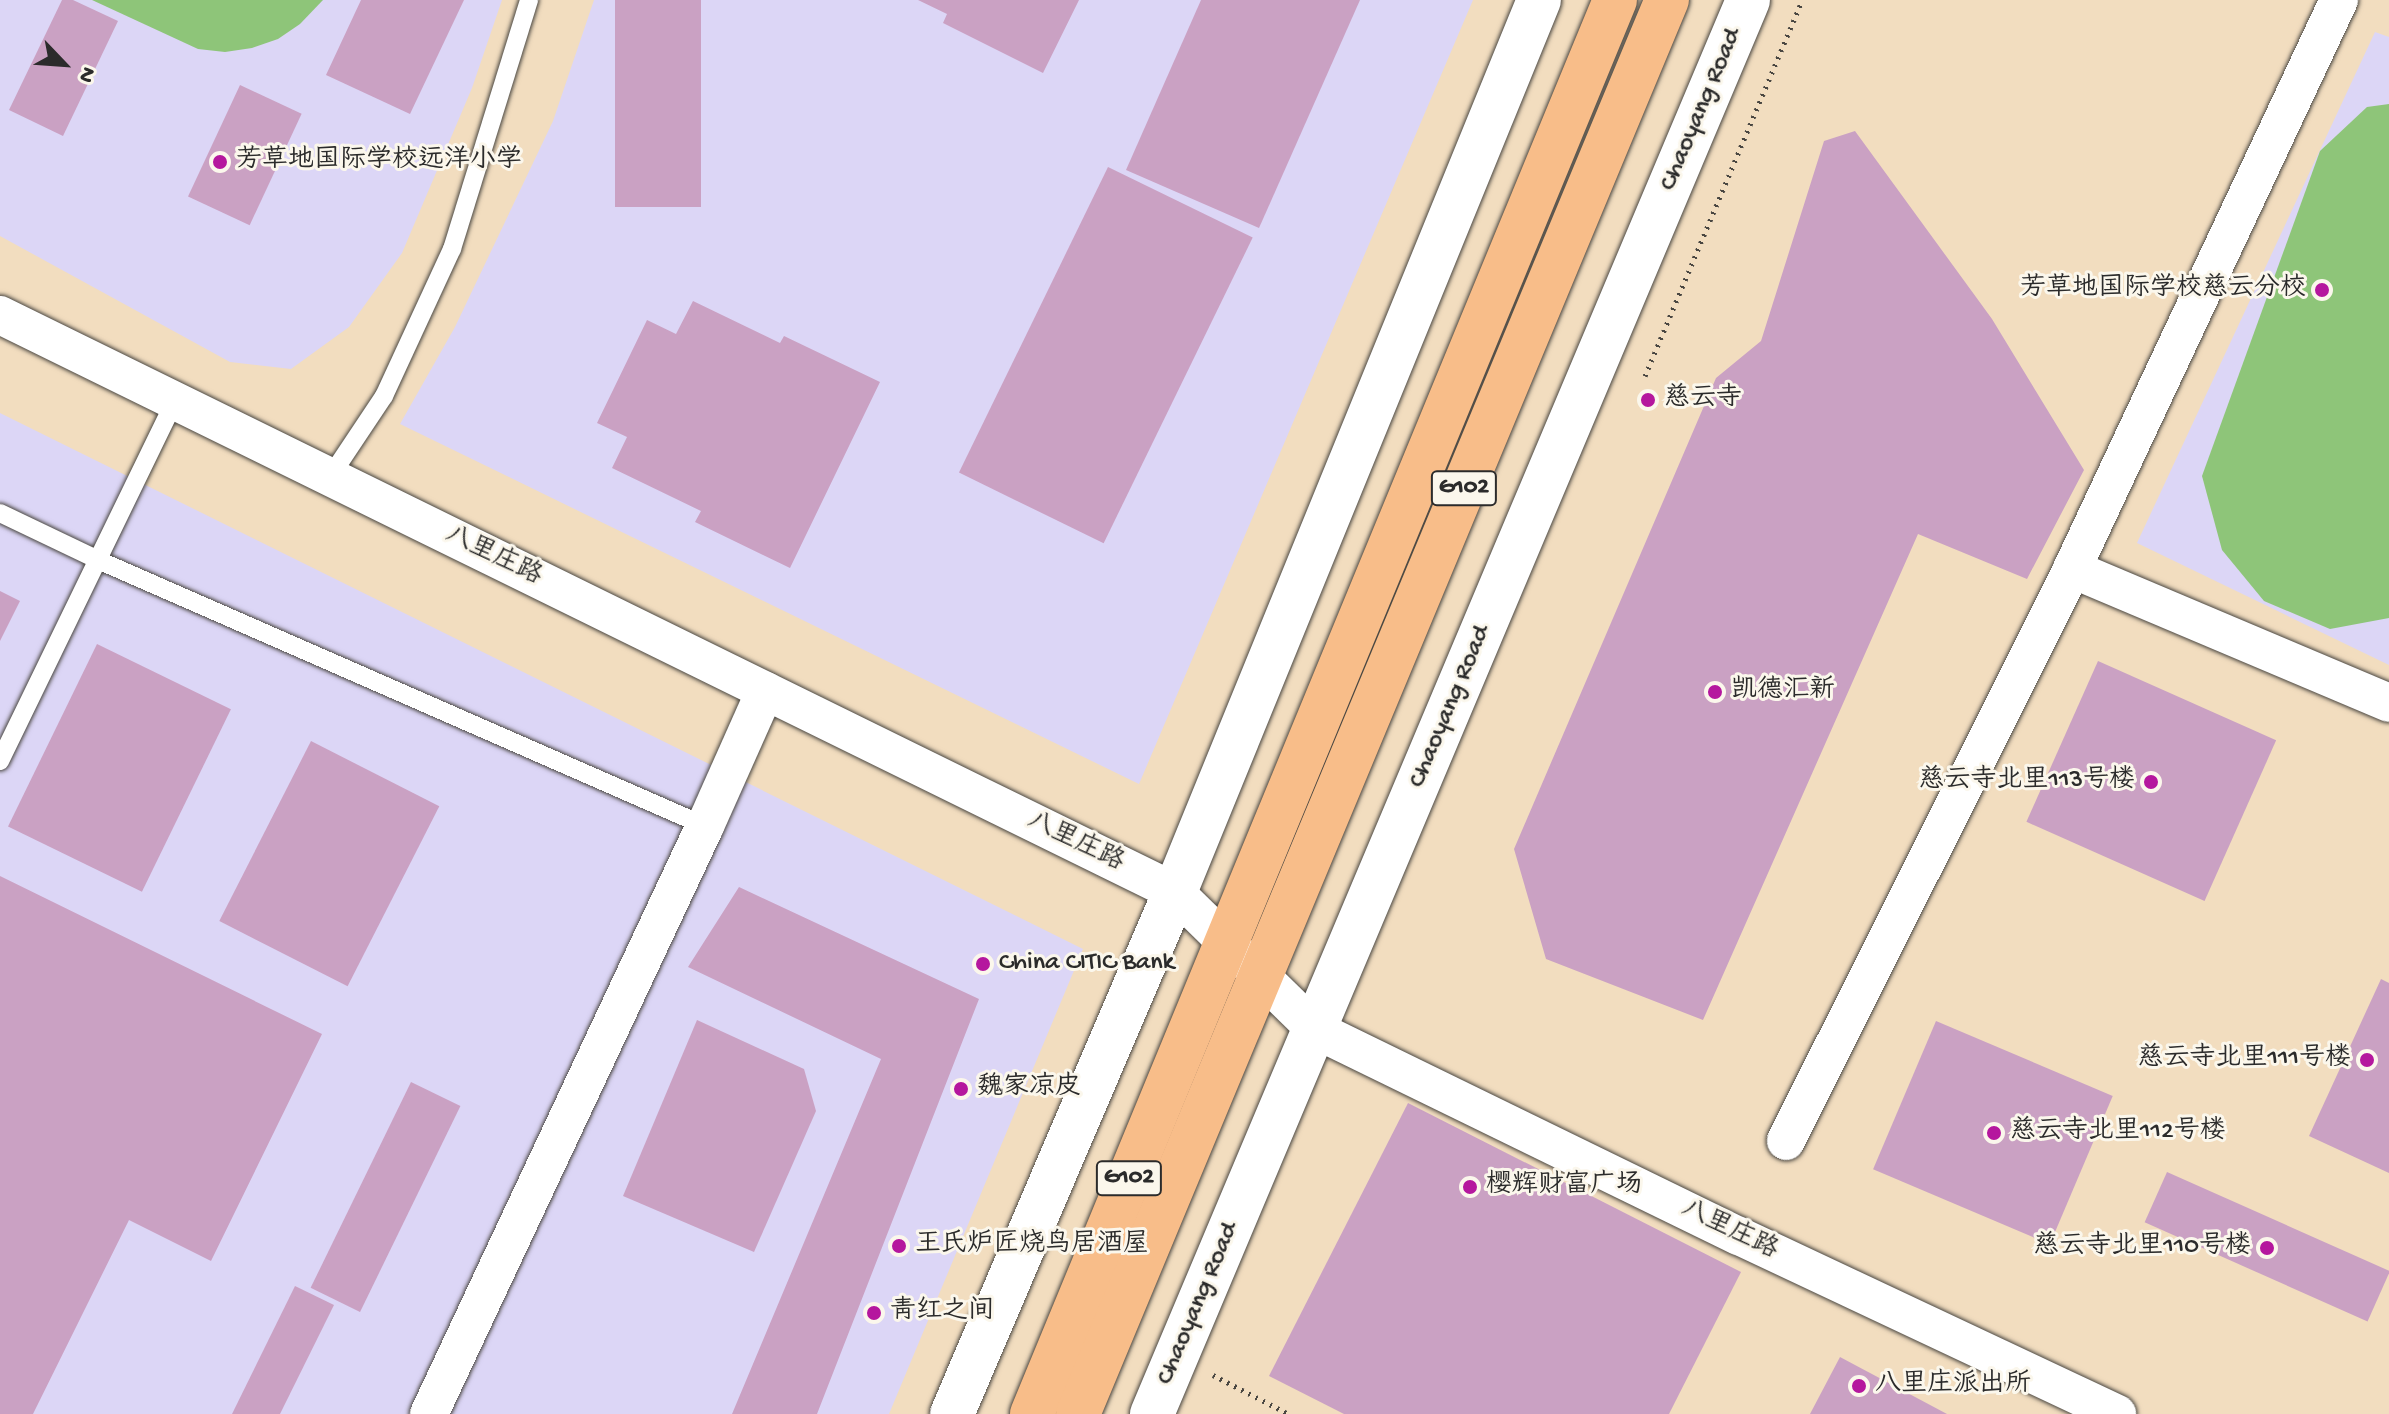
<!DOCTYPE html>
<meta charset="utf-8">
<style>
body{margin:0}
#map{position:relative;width:2389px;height:1414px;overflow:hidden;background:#f2ddbf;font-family:"Gochi Hand","LXGW WenKai TC",sans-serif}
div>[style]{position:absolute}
.built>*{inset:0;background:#dcd6f6}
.green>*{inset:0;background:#8ec579}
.building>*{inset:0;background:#caa1c3;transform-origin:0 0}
.path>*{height:5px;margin-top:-2.5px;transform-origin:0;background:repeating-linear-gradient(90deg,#494641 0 2px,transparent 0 8px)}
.roads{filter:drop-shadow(0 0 2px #494641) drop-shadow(0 0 2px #494641)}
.service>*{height:18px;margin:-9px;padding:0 9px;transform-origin:9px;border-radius:9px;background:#fff}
.minor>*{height:38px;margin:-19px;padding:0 19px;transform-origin:19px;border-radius:19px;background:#fff}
.tertiary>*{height:44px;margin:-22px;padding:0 22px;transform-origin:22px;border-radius:22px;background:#fff}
.trunk>*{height:44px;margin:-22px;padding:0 22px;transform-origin:22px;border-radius:22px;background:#f8bd89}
.dots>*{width:22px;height:22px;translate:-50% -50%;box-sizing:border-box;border:4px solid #fbf7ec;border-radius:50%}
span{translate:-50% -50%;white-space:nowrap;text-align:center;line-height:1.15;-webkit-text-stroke:6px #fbf7ec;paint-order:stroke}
.shield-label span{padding:2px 6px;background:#fbf7ec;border:2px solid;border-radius:6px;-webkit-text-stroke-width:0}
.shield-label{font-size:24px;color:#2b2b2b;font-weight:700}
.street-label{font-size:26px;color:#2b2b2b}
.poi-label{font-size:26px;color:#2b2b2b}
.left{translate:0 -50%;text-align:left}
.right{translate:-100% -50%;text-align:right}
.north{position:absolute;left:24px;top:24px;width:80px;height:80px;-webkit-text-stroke:6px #fbf7ec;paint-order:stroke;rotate:115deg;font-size:22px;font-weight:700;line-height:32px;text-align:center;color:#2b2b2b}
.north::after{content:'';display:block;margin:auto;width:28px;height:36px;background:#2b2b2b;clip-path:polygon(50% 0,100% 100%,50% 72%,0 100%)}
</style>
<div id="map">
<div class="built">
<div style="clip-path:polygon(0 0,502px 0,472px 88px,402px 253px,349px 327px,291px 369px,230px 362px,0 236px)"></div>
<div style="clip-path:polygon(594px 0,1473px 0,1139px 784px,400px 424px,455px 327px,553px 121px)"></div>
<div style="clip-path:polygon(2375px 32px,2389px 37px,2389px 665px,2137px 543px)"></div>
<div style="clip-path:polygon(0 413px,1083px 949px,889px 1414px,0 1414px)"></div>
</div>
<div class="green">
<div style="clip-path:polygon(92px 0,323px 0,300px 24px,278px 39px,252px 48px,225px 52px,198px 49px)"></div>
<div style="clip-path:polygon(2389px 104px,2389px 618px,2330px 629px,2264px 601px,2222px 550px,2202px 476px,2320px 151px,2367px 107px)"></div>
</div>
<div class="building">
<div style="clip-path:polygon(62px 0,73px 0,118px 21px,63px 136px,9px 110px)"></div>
<div style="clip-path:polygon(361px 0,464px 0,410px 114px,326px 75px)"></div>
<div style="left:615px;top:0;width:86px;height:207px"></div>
<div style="clip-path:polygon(918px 0,1079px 0,1043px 73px,943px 23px,947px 14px)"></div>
<div style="clip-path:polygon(1201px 0,1360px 0,1259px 228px,1126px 170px)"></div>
<div style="left:240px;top:85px;width:68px;height:123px;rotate:25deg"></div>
<div style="clip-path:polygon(1855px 131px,1992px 319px,2084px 470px,2027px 579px,1918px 534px,1703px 1020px,1546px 959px,1514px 849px,1716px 378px,1761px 341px,1824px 141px)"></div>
<div style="left:1108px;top:167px;width:161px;height:340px;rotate:26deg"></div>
<div style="clip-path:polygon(693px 301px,780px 343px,784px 336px,880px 382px,790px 568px,695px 522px,701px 511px,612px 468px,627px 437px,597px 423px,647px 320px,676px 334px)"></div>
<div style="clip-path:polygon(0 591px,20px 601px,0 641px)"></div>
<div style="left:97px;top:644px;width:149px;height:203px;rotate:26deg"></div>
<div style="left:2098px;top:661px;width:195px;height:176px;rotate:24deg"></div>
<div style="left:311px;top:741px;width:144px;height:202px;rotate:27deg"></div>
<div style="clip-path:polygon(0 876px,322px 1034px,211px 1261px,129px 1220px,33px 1414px,0 1414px)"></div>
<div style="clip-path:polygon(739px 887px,979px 999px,817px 1414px,732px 1414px,881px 1059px,688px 967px)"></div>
<div style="clip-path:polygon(2381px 979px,2389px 983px,2389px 1173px,2309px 1136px)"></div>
<div style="clip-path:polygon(697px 1020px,804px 1069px,816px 1111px,754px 1252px,623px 1196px)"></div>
<div style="left:1936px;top:1021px;width:192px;height:161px;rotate:23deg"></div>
<div style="left:411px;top:1082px;width:55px;height:229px;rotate:26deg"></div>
<div style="clip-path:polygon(1408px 1103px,1741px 1272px,1669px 1414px,1344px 1414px,1269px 1376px)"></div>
<div style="left:2167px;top:1172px;width:244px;height:55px;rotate:24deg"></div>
<div style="clip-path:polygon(295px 1286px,334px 1305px,280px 1414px,232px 1414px)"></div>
<div style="clip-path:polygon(1840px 1357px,1947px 1414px,1810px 1414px)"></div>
</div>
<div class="path">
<div style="left:1645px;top:376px;width:407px;rotate:-67.3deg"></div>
<div style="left:1213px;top:1375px;width:85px;rotate:27.2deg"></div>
</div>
<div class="roads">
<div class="service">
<div style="left:330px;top:477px;width:97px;rotate:-56.3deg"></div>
<div style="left:384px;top:396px;width:162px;rotate:-65.2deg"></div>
<div style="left:452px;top:249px;width:261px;rotate:-72.8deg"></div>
<div style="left:0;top:513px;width:109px;rotate:25.6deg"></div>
<div style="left:98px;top:560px;width:663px;rotate:23.66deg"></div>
<div style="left:0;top:761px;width:400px;rotate:-64.1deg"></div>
</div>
<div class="minor">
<div style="left:2339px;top:0;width:629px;rotate:115.14deg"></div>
<div style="left:2072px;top:569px;width:344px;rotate:22.9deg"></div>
<div style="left:0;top:315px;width:1309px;rotate:26.15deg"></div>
<div style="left:1175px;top:892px;width:197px;rotate:44.4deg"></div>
<div style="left:1316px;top:1030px;width:470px;rotate:26deg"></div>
<div style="left:1739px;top:1236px;width:418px;rotate:25.2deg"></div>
<div style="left:1786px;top:1141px;width:640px;rotate:-63.43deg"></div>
<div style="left:429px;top:1414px;width:650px;rotate:-64.86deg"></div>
<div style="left:705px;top:826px;width:148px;rotate:-66deg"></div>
</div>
<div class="tertiary">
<div style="left:952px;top:1414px;width:568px;rotate:-66.87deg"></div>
<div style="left:1175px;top:892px;width:963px;rotate:-67.8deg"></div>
<div style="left:1152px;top:1414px;width:1534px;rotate:-67.14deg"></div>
</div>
<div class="trunk">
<div style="left:1032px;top:1414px;width:1529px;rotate:-67.59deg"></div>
<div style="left:1078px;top:1414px;width:1532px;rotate:-67.39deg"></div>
</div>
</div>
<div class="dots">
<div style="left:220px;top:162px;background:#b5179e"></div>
<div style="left:2322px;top:290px;background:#b5179e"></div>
<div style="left:1648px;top:400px;background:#b5179e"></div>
<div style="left:1715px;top:692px;background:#b5179e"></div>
<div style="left:2151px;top:782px;background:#b5179e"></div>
<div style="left:983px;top:964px;background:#b5179e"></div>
<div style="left:2367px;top:1060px;background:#b5179e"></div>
<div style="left:961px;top:1089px;background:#b5179e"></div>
<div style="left:1994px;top:1133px;background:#b5179e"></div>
<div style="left:1470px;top:1187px;background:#b5179e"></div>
<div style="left:899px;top:1246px;background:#b5179e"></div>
<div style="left:2267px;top:1248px;background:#b5179e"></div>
<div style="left:874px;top:1313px;background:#b5179e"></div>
<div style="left:1859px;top:1386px;background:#b5179e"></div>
</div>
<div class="shield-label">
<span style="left:1464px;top:488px">G102</span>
<span style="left:1129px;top:1178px">G102</span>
</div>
<div class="street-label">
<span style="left:1702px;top:110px;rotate:-67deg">Chaoyang Road</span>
<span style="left:493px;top:557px;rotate:26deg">八里庄路</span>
<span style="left:1451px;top:707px;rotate:-67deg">Chaoyang Road</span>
<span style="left:1075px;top:843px;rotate:26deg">八里庄路</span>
<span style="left:1729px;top:1231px;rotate:26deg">八里庄路</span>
<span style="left:1199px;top:1304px;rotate:-67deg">Chaoyang Road</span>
</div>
<div class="poi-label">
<span class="left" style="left:236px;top:162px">芳草地国际学校远洋小学</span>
<span class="right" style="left:2306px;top:290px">芳草地国际学校慈云分校</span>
<span class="left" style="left:1664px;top:400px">慈云寺</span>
<span class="left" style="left:1731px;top:692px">凯德汇新</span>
<span class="right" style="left:2135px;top:782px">慈云寺北里113号楼</span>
<span class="left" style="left:999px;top:964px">China CITIC Bank</span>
<span class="right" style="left:2351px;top:1060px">慈云寺北里111号楼</span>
<span class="left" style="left:977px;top:1089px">魏家凉皮</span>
<span class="left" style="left:2010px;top:1133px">慈云寺北里112号楼</span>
<span class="left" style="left:1486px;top:1187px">樱辉财富广场</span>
<span class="left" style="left:915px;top:1246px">王氏炉匠烧鸟居酒屋</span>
<span class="right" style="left:2251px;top:1248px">慈云寺北里110号楼</span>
<span class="left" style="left:890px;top:1313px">青红之间</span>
<span class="left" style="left:1875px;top:1386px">八里庄派出所</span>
</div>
<div class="north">N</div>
</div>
